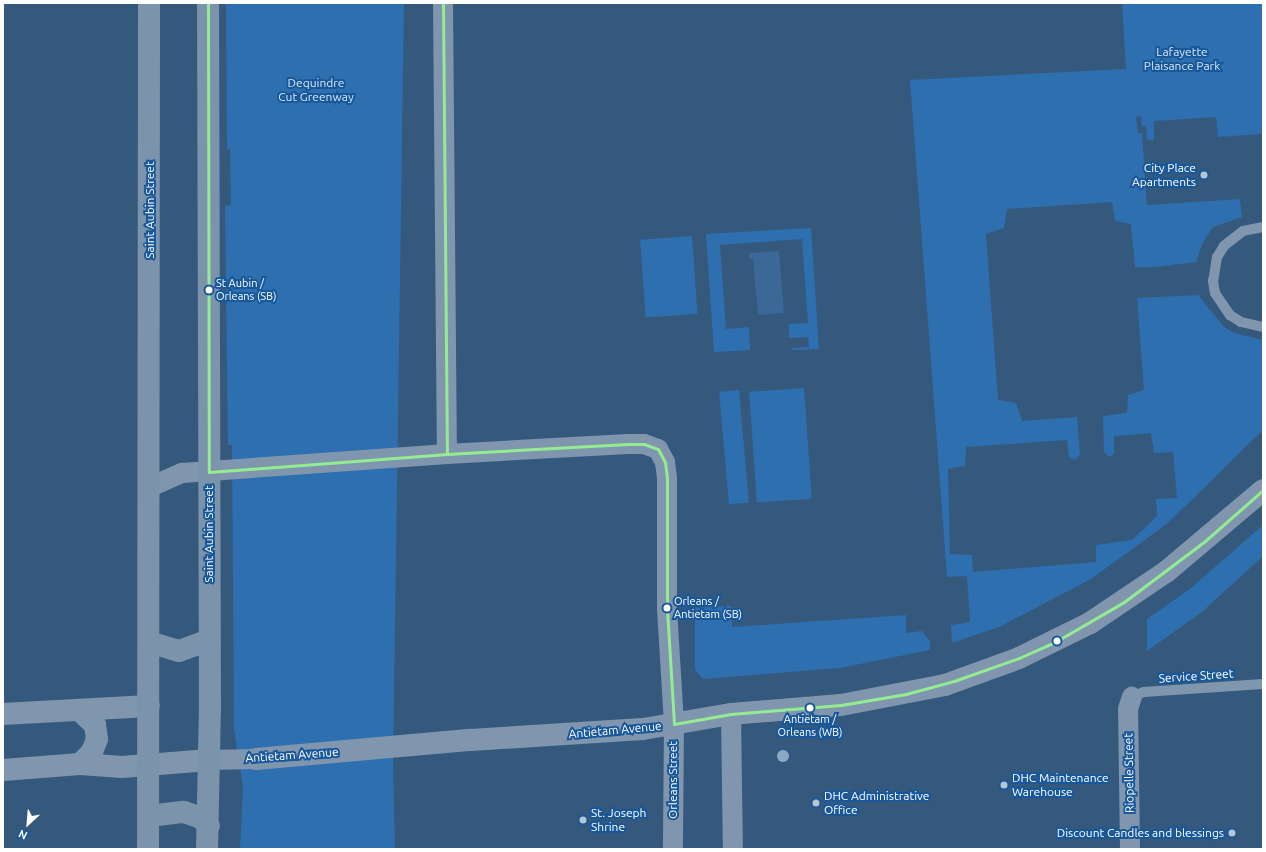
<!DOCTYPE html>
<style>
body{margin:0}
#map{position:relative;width:1266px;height:852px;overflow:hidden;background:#35597d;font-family:Ubuntu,sans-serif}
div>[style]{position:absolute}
.green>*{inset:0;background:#2d6faf;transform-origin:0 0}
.water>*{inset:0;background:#3b6896}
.service>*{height:10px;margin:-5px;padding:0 5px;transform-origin:5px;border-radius:5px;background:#8096ae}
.minor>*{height:20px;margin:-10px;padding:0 10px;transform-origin:10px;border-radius:10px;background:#8096ae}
.tertiary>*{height:22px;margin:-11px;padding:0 11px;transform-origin:11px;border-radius:11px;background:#8096ae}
.secondary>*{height:22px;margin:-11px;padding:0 11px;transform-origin:11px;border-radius:11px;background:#7b93ab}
.bus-1>*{height:3px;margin:-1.5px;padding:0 1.5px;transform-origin:1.5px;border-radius:1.5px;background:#94ec92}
.trees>*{width:12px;height:12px;margin:-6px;border-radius:50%;background:#8da8c3}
.dots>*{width:11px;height:11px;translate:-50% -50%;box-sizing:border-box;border:2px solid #18589a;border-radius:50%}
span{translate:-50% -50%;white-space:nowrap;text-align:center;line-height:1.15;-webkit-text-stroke:4px #18589a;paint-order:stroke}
.bus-label{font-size:11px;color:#fff}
.left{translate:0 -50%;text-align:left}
.park-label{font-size:12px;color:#d5e9fc}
.poi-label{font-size:12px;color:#fff}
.right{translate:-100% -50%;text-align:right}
.street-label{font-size:12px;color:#fff}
.frame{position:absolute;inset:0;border:4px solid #fff;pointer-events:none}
.north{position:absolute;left:8px;top:804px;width:40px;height:40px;-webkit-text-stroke:3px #18589a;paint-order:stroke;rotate:206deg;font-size:11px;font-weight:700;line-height:16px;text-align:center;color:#fff}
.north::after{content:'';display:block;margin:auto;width:14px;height:18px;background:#fff;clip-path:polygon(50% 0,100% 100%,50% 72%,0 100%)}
</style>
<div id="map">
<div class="green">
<div style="clip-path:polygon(226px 3px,404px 3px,393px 764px,395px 849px,240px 849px,243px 787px,234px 729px,232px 445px,228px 445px,225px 206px,231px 205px,230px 149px,227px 149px)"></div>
<div style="clip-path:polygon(1122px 3px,1263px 3px,1263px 134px,1218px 137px,1216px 117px,1154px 121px,1154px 140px,1147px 140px,1146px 126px,1142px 126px,1141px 116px,1136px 117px,1138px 133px,1142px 133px,1147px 205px,1240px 199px,1242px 217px,1213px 227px,1203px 242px,1196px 262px,1156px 267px,1135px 267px,1131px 224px,1115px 221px,1112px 202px,1007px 209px,1004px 228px,986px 234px,998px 400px,1016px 403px,1022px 421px,1077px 417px,1080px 454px,1075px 460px,1069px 457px,1067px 440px,966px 447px,965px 466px,948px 469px,950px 554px,972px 555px,973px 572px,1096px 562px,1096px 545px,1132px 540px,1157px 516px,1156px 499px,1177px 498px,1173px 452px,1154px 453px,1151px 433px,1114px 436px,1114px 454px,1110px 457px,1104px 452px,1103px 416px,1127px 413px,1128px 395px,1144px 390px,1137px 298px,1198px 295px,1224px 327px,1234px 333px,1263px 340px,1263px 430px,1168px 523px,1091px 579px,999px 627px,952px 643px,951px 625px,970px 622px,967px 576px,947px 577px,910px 80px,1126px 69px)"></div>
<div style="clip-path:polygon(811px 228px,819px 349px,792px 350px,792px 348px,809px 347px,808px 337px,789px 338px,789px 324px,808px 323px,802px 239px,720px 245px,726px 329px,749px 327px,750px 350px,714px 352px,706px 234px)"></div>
<div style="left:692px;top:236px;width:78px;height:52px;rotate:86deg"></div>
<div style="left:804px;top:388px;width:111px;height:55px;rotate:86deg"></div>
<div style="left:739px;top:390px;width:113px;height:20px;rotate:85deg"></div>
<div style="clip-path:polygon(1263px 525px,1263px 556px,1202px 612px,1147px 651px,1147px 619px,1191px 588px)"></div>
<div style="clip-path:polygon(731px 606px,732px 627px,906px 615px,906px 633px,922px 631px,930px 641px,930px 650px,840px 668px,703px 679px,695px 670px,695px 608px)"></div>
</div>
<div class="water">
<div style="clip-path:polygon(779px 251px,784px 313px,758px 315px,753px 259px,750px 259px,749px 253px)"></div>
</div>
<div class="service">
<div style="left:1263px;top:227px;width:20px;rotate:169deg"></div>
<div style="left:1243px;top:231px;width:24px;rotate:142deg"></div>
<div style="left:1224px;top:246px;width:13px;rotate:122deg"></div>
<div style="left:1217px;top:257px;width:24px;rotate:99deg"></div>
<div style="left:1213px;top:281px;width:12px;rotate:81deg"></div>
<div style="left:1215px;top:293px;width:27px;rotate:56deg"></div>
<div style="left:1230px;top:315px;width:13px;rotate:32deg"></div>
<div style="left:1241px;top:322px;width:23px;rotate:13deg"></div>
<div style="left:1132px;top:697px;width:13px;rotate:-23deg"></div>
<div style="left:1144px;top:692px;width:119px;rotate:-3.8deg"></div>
</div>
<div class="minor">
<div style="left:443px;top:3px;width:451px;rotate:89.5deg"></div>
<div style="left:150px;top:487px;width:35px;rotate:-24deg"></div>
<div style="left:182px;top:473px;width:266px;rotate:-4.1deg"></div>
<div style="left:447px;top:454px;width:181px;rotate:-3.2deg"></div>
<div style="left:628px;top:444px;width:16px"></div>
<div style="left:644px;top:444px;width:15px;rotate:20deg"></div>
<div style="left:658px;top:449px;width:15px;rotate:62deg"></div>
<div style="left:665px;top:462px;width:17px;rotate:83deg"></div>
<div style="left:667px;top:479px;width:130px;rotate:90deg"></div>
<div style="left:667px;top:609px;width:115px;rotate:86.5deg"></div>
<div style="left:674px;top:724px;width:125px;rotate:90.5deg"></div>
<div style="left:731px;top:714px;width:135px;rotate:89.2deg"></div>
<div style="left:209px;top:760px;width:47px;rotate:-1.2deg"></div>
<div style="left:1130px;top:849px;width:140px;rotate:-90.8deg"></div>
<div style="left:1128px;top:709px;width:13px;rotate:-72deg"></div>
</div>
<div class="tertiary">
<div style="left:79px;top:710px;width:22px;rotate:43deg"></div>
<div style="left:95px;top:725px;width:14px;rotate:82deg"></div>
<div style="left:97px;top:739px;width:14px;rotate:111deg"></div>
<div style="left:92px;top:752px;width:17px;rotate:135deg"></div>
<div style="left:3px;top:714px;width:146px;rotate:-3.1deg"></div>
<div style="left:256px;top:759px;width:216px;rotate:-5.1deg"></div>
<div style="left:471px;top:740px;width:172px;rotate:-3.7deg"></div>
<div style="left:643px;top:729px;width:89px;rotate:-9.7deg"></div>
<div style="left:731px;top:714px;width:110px;rotate:-4.7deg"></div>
<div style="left:841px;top:705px;width:106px;rotate:-10.9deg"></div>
<div style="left:945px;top:685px;width:79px;rotate:-20deg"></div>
<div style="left:1019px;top:658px;width:79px;rotate:-26.2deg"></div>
<div style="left:1090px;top:623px;width:92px;rotate:-33.9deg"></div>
<div style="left:1166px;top:572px;width:127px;rotate:-40.2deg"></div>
<div style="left:3px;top:770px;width:77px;rotate:-4.5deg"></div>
<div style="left:80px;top:764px;width:42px;rotate:4.1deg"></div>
<div style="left:122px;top:767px;width:87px;rotate:-4.6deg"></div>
</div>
<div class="secondary">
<div style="left:149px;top:642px;width:31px;rotate:17deg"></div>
<div style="left:179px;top:651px;width:32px;rotate:-20deg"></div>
<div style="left:149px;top:816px;width:35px;rotate:-7deg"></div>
<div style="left:184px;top:812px;width:18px;rotate:19deg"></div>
<div style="left:201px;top:818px;width:11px;rotate:45deg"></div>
<div style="left:148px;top:849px;width:846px;rotate:-89.93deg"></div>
<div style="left:207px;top:849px;width:139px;rotate:-88.8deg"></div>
<div style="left:210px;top:710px;width:707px;rotate:-90.16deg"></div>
</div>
<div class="bus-1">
<div style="left:208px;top:3px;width:469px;rotate:89.9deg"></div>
<div style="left:209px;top:472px;width:239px;rotate:-4.3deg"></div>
<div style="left:447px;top:454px;width:181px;rotate:-3.2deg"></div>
<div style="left:628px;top:444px;width:16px"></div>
<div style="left:644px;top:444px;width:15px;rotate:20deg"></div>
<div style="left:443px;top:3px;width:451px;rotate:89.5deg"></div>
<div style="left:658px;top:449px;width:15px;rotate:62deg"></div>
<div style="left:665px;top:462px;width:17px;rotate:83deg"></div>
<div style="left:667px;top:479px;width:130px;rotate:90deg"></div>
<div style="left:667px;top:609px;width:115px;rotate:86.5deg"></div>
<div style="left:674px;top:724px;width:58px;rotate:-10deg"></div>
<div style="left:731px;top:714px;width:110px;rotate:-4.7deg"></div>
<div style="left:841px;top:705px;width:66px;rotate:-9.6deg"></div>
<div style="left:906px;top:694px;width:50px;rotate:-15.2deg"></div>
<div style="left:954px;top:681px;width:69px;rotate:-19.5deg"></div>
<div style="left:1019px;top:658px;width:39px;rotate:-24deg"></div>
<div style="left:1055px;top:642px;width:80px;rotate:-30.1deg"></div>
<div style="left:1124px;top:602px;width:101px;rotate:-37deg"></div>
<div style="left:1205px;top:541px;width:77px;rotate:-41.3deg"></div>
</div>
<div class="trees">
<div style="left:783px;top:756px"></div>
</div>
<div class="dots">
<div style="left:1204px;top:175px;background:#b8c5d2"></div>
<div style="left:209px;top:290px;background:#fff"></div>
<div style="left:667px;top:608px;background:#fff"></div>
<div style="left:1057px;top:641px;background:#fff"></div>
<div style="left:810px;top:708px;background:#fff"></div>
<div style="left:1004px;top:785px;background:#b8c5d2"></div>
<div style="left:816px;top:803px;background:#b8c5d2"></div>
<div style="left:583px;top:820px;background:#b8c5d2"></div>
<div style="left:1232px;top:833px;background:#b8c5d2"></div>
</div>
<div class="bus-label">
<span class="left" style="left:216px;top:290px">St Aubin /<br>Orleans (SB)</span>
<span class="left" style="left:674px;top:608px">Orleans /<br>Antietam (SB)</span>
<span style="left:810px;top:726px">Antietam /<br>Orleans (WB)</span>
</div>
<div class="park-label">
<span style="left:1182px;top:59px">Lafayette<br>Plaisance Park</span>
<span style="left:316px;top:90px">Dequindre<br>Cut Greenway</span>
</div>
<div class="poi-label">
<span class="right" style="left:1196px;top:175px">City Place<br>Apartments</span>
<span class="left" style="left:1012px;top:785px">DHC Maintenance<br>Warehouse</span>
<span class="left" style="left:824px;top:803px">DHC Administrative<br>Office</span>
<span class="left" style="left:591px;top:820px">St. Joseph<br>Shrine</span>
<span class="right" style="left:1224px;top:833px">Discount Candles and blessings</span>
</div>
<div class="street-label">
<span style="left:150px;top:210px;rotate:-90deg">Saint Aubin Street</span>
<span style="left:209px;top:534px;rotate:-90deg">Saint Aubin Street</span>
<span style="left:1196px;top:676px;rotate:-4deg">Service Street</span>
<span style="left:615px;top:730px;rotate:-5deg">Antietam Avenue</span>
<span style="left:292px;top:755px;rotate:-4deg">Antietam Avenue</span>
<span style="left:1129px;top:773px;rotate:-91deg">Riopelle Street</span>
<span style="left:673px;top:780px;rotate:-90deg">Orleans Street</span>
</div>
<div class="frame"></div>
<div class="north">N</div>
</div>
